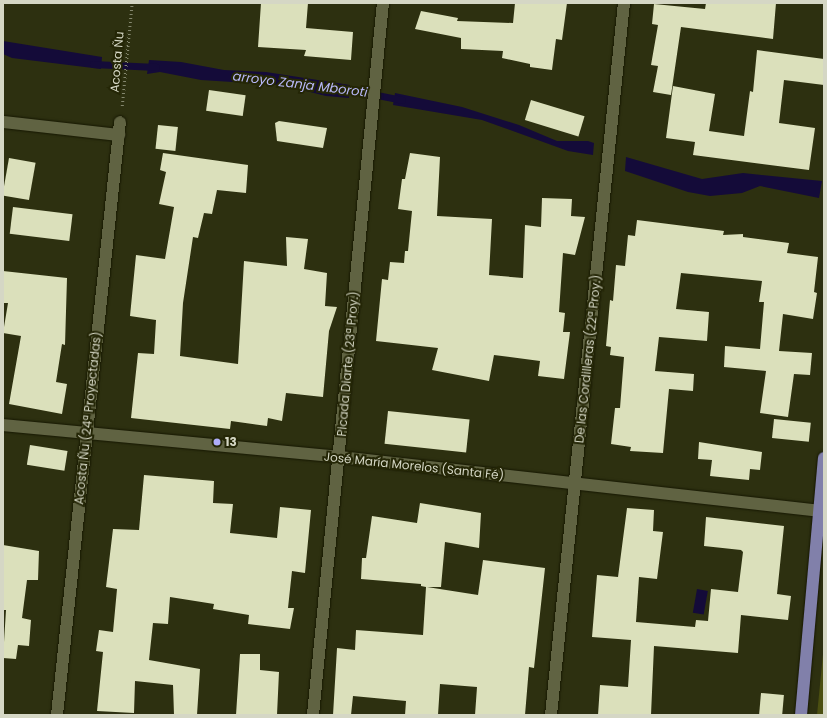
<!DOCTYPE html>
<meta charset="utf-8">
<style>
body{margin:0}
#map{position:relative;width:827px;height:718px;overflow:hidden;background:#2d3010;font-family:Poppins,sans-serif}
div>[style]{position:absolute}
.green>*{inset:0;background:#4b4f11}
.water>*{inset:0;background:#140b39;transform-origin:0 0}
.stream>*{height:7px;margin:-3.5px;padding:0 3.5px;transform-origin:3.5px;border-radius:3.5px;background:#140b39}
.building>*{inset:0;background:#dbe0bb;transform-origin:0 0}
.path>*{height:2.5px;margin-top:-1.25px;transform-origin:0;background:repeating-linear-gradient(90deg,#84876e 0 1px,transparent 0 4px)}
.roads{filter:drop-shadow(0 0 1px #161700) drop-shadow(0 0 1px #161700)}
.minor>*{height:12px;margin:-6px;padding:0 6px;transform-origin:6px;border-radius:6px;background:#606342}
.major>*{height:12px;margin:-6px;padding:0 6px;transform-origin:6px;border-radius:6px;background:#8180aa}
.dots>*{width:11px;height:11px;translate:-50% -50%;box-sizing:border-box;border:2px solid #242606;border-radius:50%}
span{translate:-50% -50%;white-space:nowrap;text-align:center;line-height:1.15;-webkit-text-stroke:4px #242606;paint-order:stroke}
.street-label{font-size:12px;color:#d5d7c5}
.poi-label{font-size:12px;color:#d5d7c5;font-weight:700}
.left{translate:0 -50%;text-align:left}
.water-label{font-size:13px;color:#b8b8f9;font-style:italic}
.frame{position:absolute;inset:0;border:4px solid #d5d7c5;pointer-events:none}
</style>
<div id="map">
<div class="green">
<div style="clip-path:polygon(824px 644px,824px 715px,817px 715px)"></div>
</div>
<div class="water">
<div style="clip-path:polygon(3px 41px,102px 57px,101px 69px,12px 58px,3px 54px)"></div>
<div style="clip-path:polygon(149px 60px,181px 62px,224px 70px,266px 72px,350px 85px,349px 98px,326px 96px,282px 85px,201px 80px,160px 72px,147px 74px)"></div>
<div style="clip-path:polygon(395px 93px,462px 107px,519px 125px,557px 141px,588px 141px,594px 143px,593px 155px,568px 151px,482px 120px,393px 105px)"></div>
<div style="clip-path:polygon(626px 157px,702px 179px,743px 173px,822px 181px,819px 198px,760px 186px,742px 193px,710px 196px,688px 192px,625px 171px)"></div>
<div style="left:697px;top:589px;width:11px;height:24px;rotate:10deg"></div>
</div>
<div class="stream">
<div style="left:93px;top:64px;width:63px;rotate:2.7deg"></div>
<div style="left:341px;top:88px;width:62px;rotate:11.1deg"></div>
</div>
<div class="building">
<div style="clip-path:polygon(261px 3px,308px 3px,306px 28px,353px 32px,351px 60px,304px 56px,306px 50px,258px 47px)"></div>
<div style="clip-path:polygon(515px 3px,567px 3px,562px 40px,556px 39px,552px 70px,530px 67px,530px 64px,502px 58px,503px 51px,461px 49px,461px 38px,415px 29px,421px 11px,458px 18px,457px 21px,513px 23px)"></div>
<div style="clip-path:polygon(706px 3px,776px 3px,773px 39px,681px 27px,671px 95px,653px 92px,658px 66px,651px 65px,658px 25px,652px 24px,654px 4px,705px 9px)"></div>
<div style="clip-path:polygon(757px 50px,824px 59px,824px 85px,784px 80px,779px 123px,815px 128px,809px 170px,693px 155px,695px 142px,666px 138px,673px 86px,715px 94px,709px 131px,744px 136px,750px 91px,753px 92px)"></div>
<div style="left:209px;top:90px;width:37px;height:21px;rotate:8deg"></div>
<div style="left:531px;top:100px;width:56px;height:21px;rotate:17deg"></div>
<div style="clip-path:polygon(279px 121px,327px 128px,323px 148px,277px 141px,275px 123px)"></div>
<div style="left:158px;top:125px;width:20px;height:24px;rotate:6deg"></div>
<div style="clip-path:polygon(163px 153px,248px 165px,246px 193px,217px 190px,212px 214px,204px 213px,198px 238px,193px 237px,183px 303px,180px 356px,238px 364px,244px 261px,287px 266px,286px 237px,308px 239px,304px 269px,327px 273px,325px 306px,337px 307px,329px 331px,323px 397px,286px 393px,282px 421px,268px 418px,267px 426px,231px 421px,230px 429px,131px 418px,138px 353px,154px 354px,156px 320px,130px 316px,136px 255px,165px 259px,174px 207px,159px 204px,166px 172px,160px 170px)"></div>
<div style="clip-path:polygon(410px 153px,440px 157px,437px 216px,492px 219px,489px 275px,523px 278px,525px 225px,541px 227px,542px 198px,572px 199px,571px 216px,585px 217px,575px 255px,563px 253px,559px 312px,565px 313px,563px 332px,570px 332px,564px 379px,538px 376px,540px 361px,494px 355px,489px 381px,432px 370px,438px 348px,376px 341px,382px 279px,388px 280px,390px 262px,404px 263px,405px 251px,408px 251px,412px 211px,398px 209px,402px 179px,405px 179px)"></div>
<div style="left:9px;top:158px;width:27px;height:38px;rotate:10deg"></div>
<div style="left:13px;top:207px;width:60px;height:27px;rotate:7deg"></div>
<div style="clip-path:polygon(637px 220px,724px 231px,723px 235px,743px 234px,743px 237px,789px 243px,787px 253px,818px 257px,814px 292px,817px 293px,813px 319px,783px 314px,779px 351px,812px 353px,810px 375px,794px 374px,788px 417px,760px 413px,766px 371px,724px 367px,725px 346px,760px 349px,764px 302px,759px 302px,762px 281px,681px 273px,676px 309px,709px 312px,707px 341px,659px 337px,655px 371px,694px 374px,693px 391px,669px 389px,663px 453px,630px 451px,631px 447px,611px 444px,615px 408px,620px 408px,624px 357px,610px 355px,611px 347px,606px 346px,610px 300px,613px 301px,616px 265px,625px 266px,628px 235px,635px 236px)"></div>
<div style="clip-path:polygon(3px 271px,67px 278px,65px 345px,62px 344px,56px 382px,67px 384px,62px 414px,9px 404px,21px 336px,3px 333px,8px 303px,3px 303px)"></div>
<div style="left:388px;top:411px;width:82px;height:33px;rotate:6deg"></div>
<div style="left:774px;top:419px;width:37px;height:19px;rotate:6deg"></div>
<div style="clip-path:polygon(699px 442px,762px 452px,760px 470px,750px 469px,749px 480px,710px 476px,712px 460px,698px 459px)"></div>
<div style="left:30px;top:445px;width:38px;height:20px;rotate:9deg"></div>
<div style="clip-path:polygon(144px 475px,214px 481px,213px 503px,233px 504px,230px 533px,277px 538px,280px 507px,311px 510px,305px 573px,292px 571px,288px 608px,294px 608px,290px 629px,248px 624px,249px 615px,213px 609px,214px 604px,170px 597px,168px 624px,153px 623px,149px 660px,200px 669px,197px 715px,174px 715px,173px 685px,135px 681px,134px 713px,97px 711px,103px 652px,96px 651px,99px 630px,113px 632px,117px 589px,106px 587px,113px 529px,139px 530px)"></div>
<div style="clip-path:polygon(420px 503px,481px 513px,479px 548px,445px 542px,441px 587px,427px 587px,478px 595px,483px 560px,545px 568px,534px 668px,529px 667px,525px 715px,475px 715px,477px 687px,440px 684px,438px 715px,405px 715px,406px 701px,353px 696px,351px 715px,333px 715px,337px 648px,355px 650px,356px 630px,423px 635px,426px 587px,421px 586px,421px 584px,361px 579px,362px 558px,366px 558px,372px 516px,417px 523px)"></div>
<div style="clip-path:polygon(627px 508px,654px 510px,653px 531px,663px 532px,657px 579px,639px 577px,636px 622px,695px 627px,696px 620px,708px 621px,711px 589px,738px 592px,743px 552px,741px 550px,704px 546px,706px 517px,784px 526px,777px 594px,791px 596px,788px 620px,741px 615px,738px 653px,654px 646px,651px 715px,598px 715px,600px 685px,628px 687px,631px 640px,592px 637px,597px 575px,618px 577px)"></div>
<div style="clip-path:polygon(3px 545px,39px 551px,38px 580px,27px 580px,22px 618px,31px 620px,29px 646px,18px 645px,16px 659px,3px 658px,6px 610px,3px 610px)"></div>
<div style="clip-path:polygon(240px 654px,260px 654px,260px 670px,279px 672px,277px 715px,236px 715px)"></div>
<div style="left:761px;top:693px;width:23px;height:22px;rotate:5deg"></div>
</div>
<div class="path">
<div style="left:122px;top:106px;width:103px;rotate:-84.5deg"></div>
</div>
<div class="roads">
<div class="minor">
<div style="left:3px;top:122px;width:117px;rotate:6.4deg"></div>
<div style="left:3px;top:425px;width:338px;rotate:5.4deg"></div>
<div style="left:339px;top:457px;width:488px;rotate:6.4deg"></div>
<div style="left:57px;top:715px;width:596px;rotate:-83.94deg"></div>
<div style="left:313px;top:715px;width:715px;rotate:-84.39deg"></div>
<div style="left:551px;top:715px;width:716px;rotate:-84.15deg"></div>
</div>
<div class="major">
<div style="left:801px;top:715px;width:258px;rotate:-84.9deg"></div>
</div>
</div>
<div class="dots">
<div style="left:217px;top:442px;background:#afaefa"></div>
</div>
<div class="street-label">
<span style="left:117px;top:62px;rotate:-85deg">Acosta Ñu</span>
<span style="left:588px;top:359px;rotate:-84deg">De las Cordilleras (22ª Proy.)</span>
<span style="left:348px;top:364px;rotate:-85deg">Picada Diarte (23ª Proy.)</span>
<span style="left:88px;top:418px;rotate:-84deg">Acosta Ñu (24ª Proyectadas)</span>
<span style="left:414px;top:466px;rotate:6deg">José María Morelos (Santa Fé)</span>
</div>
<div class="poi-label">
<span class="left" style="left:225px;top:442px">13</span>
</div>
<div class="water-label">
<span style="left:300px;top:85px;rotate:7deg">arroyo Zanja Mboroti</span>
</div>
<div class="frame"></div>
</div>
